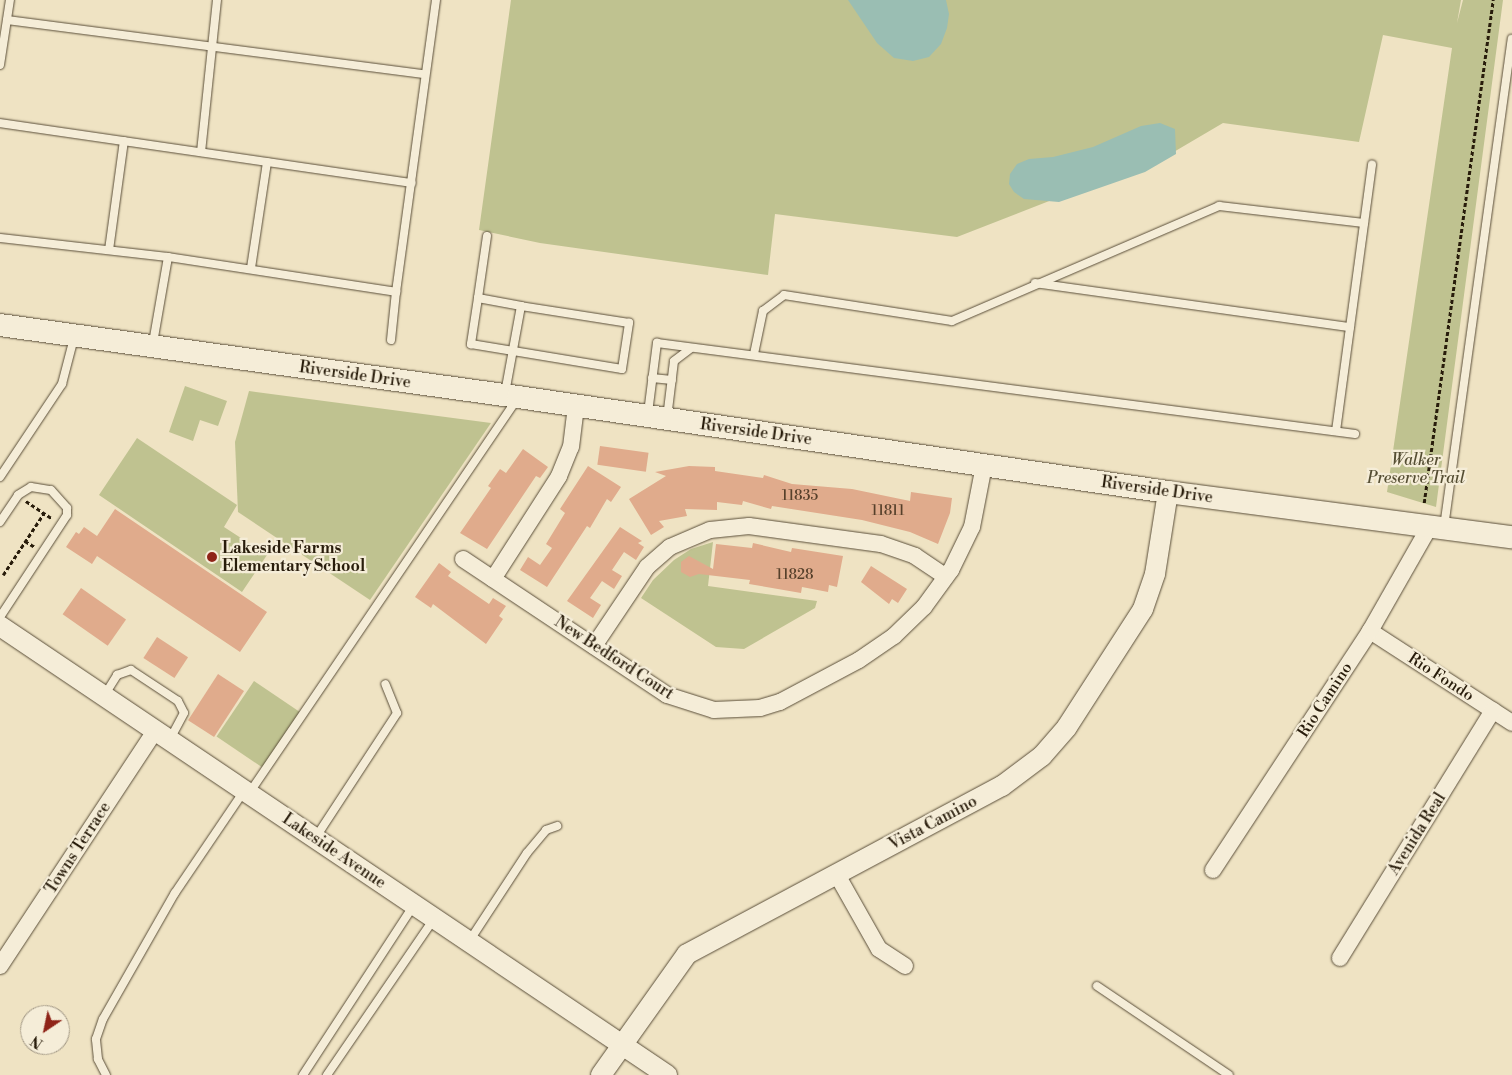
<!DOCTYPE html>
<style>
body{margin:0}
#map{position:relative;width:1512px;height:1075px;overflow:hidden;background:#efe3c3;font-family:"Libre Bodoni",serif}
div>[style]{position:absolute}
.green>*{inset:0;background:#bfc290;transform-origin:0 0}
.water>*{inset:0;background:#9abeb3}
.building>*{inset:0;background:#e0ab8c;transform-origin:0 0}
.path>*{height:2.5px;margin-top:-1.25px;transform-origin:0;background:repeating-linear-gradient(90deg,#281c0b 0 4px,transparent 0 6.5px)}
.roads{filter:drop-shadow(0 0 1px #5a4e39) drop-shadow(0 0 1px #5a4e39)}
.service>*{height:8px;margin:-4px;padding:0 4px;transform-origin:4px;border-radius:4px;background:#f5edd8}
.minor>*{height:16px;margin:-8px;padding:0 8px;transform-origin:8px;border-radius:8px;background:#f5edd8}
.tertiary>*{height:20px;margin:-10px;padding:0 10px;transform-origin:10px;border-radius:10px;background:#f5edd8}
.secondary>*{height:22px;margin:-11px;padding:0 11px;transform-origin:11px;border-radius:11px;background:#f5edd8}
.dots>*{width:14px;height:14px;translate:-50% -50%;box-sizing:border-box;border:2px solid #f5edd8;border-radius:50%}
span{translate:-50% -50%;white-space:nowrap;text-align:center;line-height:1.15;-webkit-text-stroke:4.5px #f5edd8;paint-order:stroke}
.number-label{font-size:14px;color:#56402b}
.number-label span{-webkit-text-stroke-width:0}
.street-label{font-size:16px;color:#281c0b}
.park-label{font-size:16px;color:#554e33;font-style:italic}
.poi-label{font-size:16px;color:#281c0b;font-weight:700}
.left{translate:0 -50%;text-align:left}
.north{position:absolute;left:20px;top:1005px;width:50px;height:50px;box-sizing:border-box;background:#f5edd8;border:1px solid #a39986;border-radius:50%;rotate:214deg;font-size:14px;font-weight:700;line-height:20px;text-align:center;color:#281c0b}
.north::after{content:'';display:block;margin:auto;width:18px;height:22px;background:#8f2418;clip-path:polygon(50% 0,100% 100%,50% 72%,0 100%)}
</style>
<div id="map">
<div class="green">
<div style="clip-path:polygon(511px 0,1461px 0,1457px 23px,1463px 0,1503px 0,1436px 507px,1387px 492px,1452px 48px,1383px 35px,1359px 142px,1223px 123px,1172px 153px,957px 237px,775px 214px,768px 275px,540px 243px,479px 230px)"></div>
<div style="clip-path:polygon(185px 386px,227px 401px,218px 426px,200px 420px,193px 441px,169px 432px)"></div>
<div style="clip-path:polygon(249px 391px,491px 423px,370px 600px,238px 512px,235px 442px)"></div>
<div style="clip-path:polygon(137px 438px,237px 505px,224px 527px,267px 555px,242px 592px,99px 495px)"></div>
<div style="clip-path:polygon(713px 542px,708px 586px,817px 601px,815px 608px,744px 649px,716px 647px,641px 598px,653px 580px,674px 560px,691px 549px)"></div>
<div style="left:254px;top:681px;width:58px;height:67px;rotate:34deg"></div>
</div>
<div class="water">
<div style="clip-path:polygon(848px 0,946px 0,949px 14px,947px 28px,941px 44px,929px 57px,913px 61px,894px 58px,877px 43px)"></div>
<div style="clip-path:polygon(1160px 123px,1175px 129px,1176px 154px,1145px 172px,1059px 202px,1024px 199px,1014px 192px,1009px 184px,1010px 174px,1017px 164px,1029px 159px,1053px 157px,1093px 147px,1141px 126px)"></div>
</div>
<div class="building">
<div style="left:600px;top:446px;width:49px;height:19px;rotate:8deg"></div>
<div style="clip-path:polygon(523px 449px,548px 467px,540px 478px,536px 476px,487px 549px,460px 533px,491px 488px,488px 486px,500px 469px,506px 473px)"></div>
<div style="clip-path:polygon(588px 466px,621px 487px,611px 502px,607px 499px,590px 528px,587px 526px,547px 587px,520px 570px,528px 557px,540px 565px,552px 548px,546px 544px,565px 513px,560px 509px)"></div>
<div style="clip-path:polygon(689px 466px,715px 467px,715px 471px,763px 478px,764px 475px,792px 484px,852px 489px,910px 501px,911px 492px,952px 498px,950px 513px,938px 544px,910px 532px,862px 520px,772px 506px,771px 509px,743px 501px,742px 505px,717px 502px,717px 510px,685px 509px,687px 516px,659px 521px,664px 527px,651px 535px,629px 499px,666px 476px,655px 472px)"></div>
<div style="clip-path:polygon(115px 509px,267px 612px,240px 652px,97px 556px,92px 564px,66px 547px,76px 532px,79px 534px,84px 527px,97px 536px)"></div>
<div style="clip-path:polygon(620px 527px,642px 541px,638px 543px,644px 547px,636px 560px,624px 552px,612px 570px,622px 576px,614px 589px,602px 581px,590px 598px,601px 605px,593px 618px,567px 601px)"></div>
<div style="clip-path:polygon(753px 543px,791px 552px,792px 548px,843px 556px,837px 587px,829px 585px,828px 592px,802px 587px,801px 593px,749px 584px,750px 580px,699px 574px,690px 577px,681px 572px,681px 562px,689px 556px,713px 569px,716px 544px,752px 548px)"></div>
<div style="clip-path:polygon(439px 563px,451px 572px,448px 576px,489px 604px,493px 598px,506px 606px,499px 616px,503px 619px,486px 644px,433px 604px,431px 608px,415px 597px)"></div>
<div style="clip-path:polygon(871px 566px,907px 589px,898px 603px,892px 599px,889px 604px,861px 582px)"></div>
<div style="left:81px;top:588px;width:55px;height:32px;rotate:35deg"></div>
<div style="left:157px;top:637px;width:37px;height:25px;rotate:33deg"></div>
<div style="left:218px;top:674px;width:31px;height:55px;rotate:33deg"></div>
</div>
<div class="path">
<div style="left:26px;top:501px;width:32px;rotate:34deg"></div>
<div style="left:1424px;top:503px;width:508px;rotate:-82.19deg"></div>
<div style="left:25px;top:541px;width:12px;rotate:31deg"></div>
<div style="left:3px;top:575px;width:74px;rotate:-56.5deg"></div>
</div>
<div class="roads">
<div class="service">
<div style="left:7px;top:20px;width:420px;rotate:7.4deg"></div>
<div style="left:0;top:65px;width:66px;rotate:-81.3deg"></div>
<div style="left:0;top:123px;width:416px;rotate:8.3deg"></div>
<div style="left:201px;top:152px;width:153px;rotate:-84deg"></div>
<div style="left:487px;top:236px;width:63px;rotate:98.3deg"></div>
<div style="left:478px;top:298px;width:44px;rotate:10.5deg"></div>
<div style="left:521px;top:306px;width:88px;rotate:100.4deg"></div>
<div style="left:0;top:238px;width:169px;rotate:6.5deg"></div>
<div style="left:168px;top:257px;width:231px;rotate:8.7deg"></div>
<div style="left:396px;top:292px;width:295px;rotate:-82.2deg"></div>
<div style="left:109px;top:250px;width:110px;rotate:-82.2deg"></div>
<div style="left:251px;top:268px;width:107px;rotate:-81.4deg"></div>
<div style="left:1035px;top:283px;width:318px;rotate:8deg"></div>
<div style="left:478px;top:298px;width:47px;rotate:98.7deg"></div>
<div style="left:471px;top:344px;width:153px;rotate:9.4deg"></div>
<div style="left:622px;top:369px;width:47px;rotate:-81.3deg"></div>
<div style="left:629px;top:323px;width:109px;rotate:-171.1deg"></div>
<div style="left:391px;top:340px;width:48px;rotate:-84.1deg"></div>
<div style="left:153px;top:343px;width:87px;rotate:-80.1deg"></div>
<div style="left:754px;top:354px;width:44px;rotate:-78.2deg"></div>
<div style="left:763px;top:311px;width:26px;rotate:-37deg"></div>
<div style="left:784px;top:295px;width:170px;rotate:8.8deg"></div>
<div style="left:952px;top:321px;width:291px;rotate:-23.3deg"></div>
<div style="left:1219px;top:206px;width:146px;rotate:6.7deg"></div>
<div style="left:652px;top:378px;width:20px;rotate:6deg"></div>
<div style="left:648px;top:413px;width:71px;rotate:-82.7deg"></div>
<div style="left:657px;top:343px;width:704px;rotate:7.43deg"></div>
<div style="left:667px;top:418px;width:57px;rotate:-83deg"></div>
<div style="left:674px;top:361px;width:21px;rotate:-37deg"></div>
<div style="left:1336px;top:431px;width:269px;rotate:-82.3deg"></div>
<div style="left:0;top:477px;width:112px;rotate:-56.3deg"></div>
<div style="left:62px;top:384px;width:48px;rotate:-75.4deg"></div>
<div style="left:0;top:522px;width:32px;rotate:-56deg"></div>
<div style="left:18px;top:495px;width:15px;rotate:-32deg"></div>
<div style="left:31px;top:487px;width:20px;rotate:9deg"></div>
<div style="left:51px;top:490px;width:24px;rotate:48deg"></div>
<div style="left:67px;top:508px;width:7px;rotate:90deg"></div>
<div style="left:67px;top:515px;width:122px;rotate:123.3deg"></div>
<div style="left:1444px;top:527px;width:493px;rotate:-82.1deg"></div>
<div style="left:104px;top:696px;width:25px;rotate:-58deg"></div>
<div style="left:117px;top:675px;width:15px;rotate:-20deg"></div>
<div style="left:131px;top:670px;width:56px;rotate:33.4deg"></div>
<div style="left:178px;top:701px;width:13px;rotate:63deg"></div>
<div style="left:184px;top:713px;width:30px;rotate:118deg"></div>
<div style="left:250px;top:792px;width:474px;rotate:-55.8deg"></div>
<div style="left:316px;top:837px;width:148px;rotate:-56.8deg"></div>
<div style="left:397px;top:713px;width:31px;rotate:-112deg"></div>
<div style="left:470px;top:940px;width:104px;rotate:-56.8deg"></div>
<div style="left:527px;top:853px;width:30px;rotate:-50deg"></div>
<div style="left:546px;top:830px;width:12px;rotate:-20deg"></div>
<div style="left:1097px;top:986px;width:159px;rotate:34deg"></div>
<div style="left:106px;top:1075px;width:18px;rotate:-117deg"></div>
<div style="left:98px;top:1059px;width:20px;rotate:-96deg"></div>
<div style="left:96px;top:1039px;width:21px;rotate:-71deg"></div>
<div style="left:103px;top:1019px;width:145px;rotate:-60.3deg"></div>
<div style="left:175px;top:893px;width:123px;rotate:-55.9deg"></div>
<div style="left:303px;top:1075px;width:203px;rotate:-56.9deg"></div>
<div style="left:327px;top:1075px;width:188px;rotate:-55.6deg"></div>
</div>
<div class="minor">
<div style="left:463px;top:559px;width:245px;rotate:33.7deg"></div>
<div style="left:667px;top:695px;width:49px;rotate:17.7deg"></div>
<div style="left:714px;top:710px;width:46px;rotate:-2.5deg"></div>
<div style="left:760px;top:708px;width:21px;rotate:-17deg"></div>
<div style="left:780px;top:702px;width:89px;rotate:-28deg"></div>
<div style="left:859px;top:660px;width:42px;rotate:-34.4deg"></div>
<div style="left:894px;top:636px;width:42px;rotate:-44deg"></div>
<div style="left:924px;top:607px;width:46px;rotate:-53.9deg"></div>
<div style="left:951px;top:570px;width:48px;rotate:-64deg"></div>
<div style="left:972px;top:527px;width:63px;rotate:-79deg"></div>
<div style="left:493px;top:579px;width:122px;rotate:-57.3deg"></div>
<div style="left:559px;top:476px;width:31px;rotate:-68deg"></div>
<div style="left:571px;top:447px;width:41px;rotate:-83deg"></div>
<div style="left:1370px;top:631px;width:169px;rotate:32.9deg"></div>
<div style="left:594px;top:646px;width:95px;rotate:-56.1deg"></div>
<div style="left:647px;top:567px;width:30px;rotate:-41deg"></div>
<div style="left:670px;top:547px;width:43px;rotate:-23deg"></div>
<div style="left:710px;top:530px;width:39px;rotate:-6deg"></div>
<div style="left:749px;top:526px;width:133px;rotate:7.8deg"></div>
<div style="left:881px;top:544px;width:36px;rotate:19deg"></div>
<div style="left:915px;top:556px;width:37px;rotate:34deg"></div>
<div style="left:1213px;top:870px;width:286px;rotate:-56.7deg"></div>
<div style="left:1370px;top:631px;width:121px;rotate:-60.3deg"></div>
<div style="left:836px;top:873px;width:87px;rotate:60.5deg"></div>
<div style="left:879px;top:949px;width:31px;rotate:33deg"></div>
<div style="left:1340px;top:958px;width:291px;rotate:-58.3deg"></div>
<div style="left:0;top:966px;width:282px;rotate:-56.6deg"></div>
</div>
<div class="tertiary">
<div style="left:0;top:626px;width:804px;rotate:33.95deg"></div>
<div style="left:601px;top:1075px;width:148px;rotate:-54.6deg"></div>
<div style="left:687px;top:954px;width:357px;rotate:-28.1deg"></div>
<div style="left:1002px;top:786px;width:50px;rotate:-36.9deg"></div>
<div style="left:1042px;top:756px;width:38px;rotate:-49deg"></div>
<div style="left:1067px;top:727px;width:140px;rotate:-57.2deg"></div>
<div style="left:1143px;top:609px;width:37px;rotate:-71deg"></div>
<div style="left:1155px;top:574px;width:83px;rotate:-81deg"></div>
</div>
<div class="secondary">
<div style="left:0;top:325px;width:523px;rotate:7.91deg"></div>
<div style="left:518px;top:397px;width:657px;rotate:8.32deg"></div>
<div style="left:1168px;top:492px;width:347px;rotate:7.5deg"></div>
</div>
</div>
<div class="dots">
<div style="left:212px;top:557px;background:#8f2418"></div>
</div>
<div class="number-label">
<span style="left:800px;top:496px">11835</span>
<span style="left:888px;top:511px">11811</span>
<span style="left:795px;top:575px">11828</span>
</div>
<div class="street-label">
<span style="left:355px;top:375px;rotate:8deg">Riverside Drive</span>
<span style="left:756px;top:432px;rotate:8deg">Riverside Drive</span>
<span style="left:1157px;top:490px;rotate:8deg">Riverside Drive</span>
<span style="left:614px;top:658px;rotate:33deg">New Bedford Court</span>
<span style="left:1441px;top:677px;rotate:33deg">Rio Fondo</span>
<span style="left:1325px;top:700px;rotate:-57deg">Rio Camino</span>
<span style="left:933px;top:823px;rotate:-28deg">Vista Camino</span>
<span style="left:1417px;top:834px;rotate:-58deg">Avenida Real</span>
<span style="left:78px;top:848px;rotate:-57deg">Towns Terrace</span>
<span style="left:334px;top:851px;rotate:34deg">Lakeside Avenue</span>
</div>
<div class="park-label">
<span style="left:1416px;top:469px">Walker<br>Preserve Trail</span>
</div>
<div class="poi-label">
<span class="left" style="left:222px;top:557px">Lakeside Farms<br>Elementary School</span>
</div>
<div class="north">N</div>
</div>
